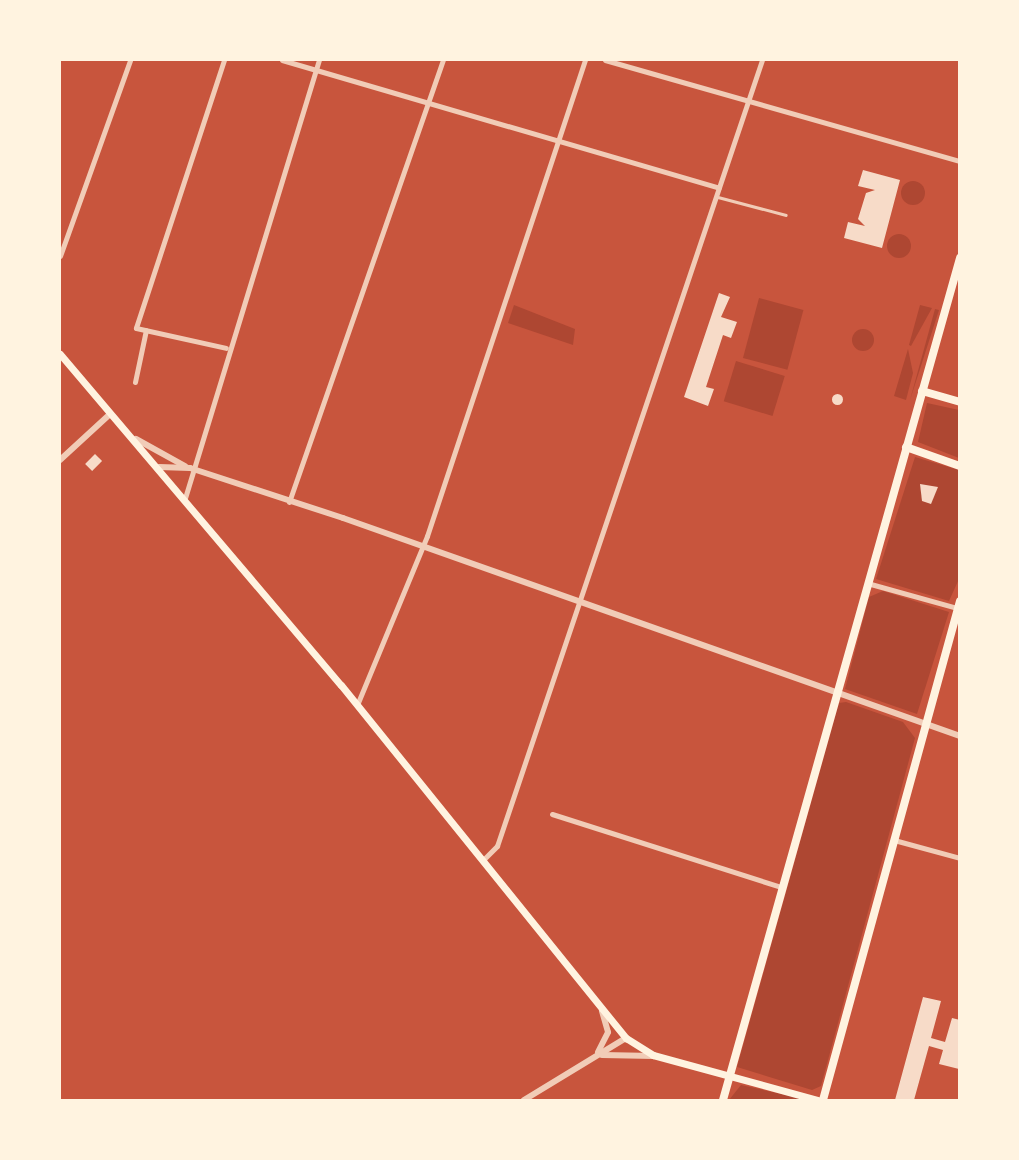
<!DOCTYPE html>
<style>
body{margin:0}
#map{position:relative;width:1019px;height:1160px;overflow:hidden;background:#c8553d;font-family:"Work Sans",sans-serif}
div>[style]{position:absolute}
.green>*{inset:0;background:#ae4732;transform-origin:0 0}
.round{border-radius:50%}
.building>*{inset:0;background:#f7dbc8;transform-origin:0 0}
.service>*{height:2.5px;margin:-1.25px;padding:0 1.25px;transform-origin:1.25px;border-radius:1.25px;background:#f1ccb7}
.minor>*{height:5px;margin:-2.5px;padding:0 2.5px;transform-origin:2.5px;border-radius:2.5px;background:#f1ccb7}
.tertiary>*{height:6px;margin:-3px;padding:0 3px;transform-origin:3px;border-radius:3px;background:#f1ccb7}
.secondary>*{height:7px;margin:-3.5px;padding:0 3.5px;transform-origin:3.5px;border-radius:3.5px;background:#fff3e0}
.primary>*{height:8px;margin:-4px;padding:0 4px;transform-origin:4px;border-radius:4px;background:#fff3e0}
span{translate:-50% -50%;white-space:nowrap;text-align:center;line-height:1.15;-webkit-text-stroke:7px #fff3e0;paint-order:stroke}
.frame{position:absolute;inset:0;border:61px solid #fff3e0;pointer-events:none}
</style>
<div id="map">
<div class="green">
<div class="round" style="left:901px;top:181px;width:24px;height:24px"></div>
<div class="round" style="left:887px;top:234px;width:24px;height:24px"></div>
<div style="left:759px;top:298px;width:46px;height:62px;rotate:15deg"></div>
<div style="clip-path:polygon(514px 305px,575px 329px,573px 345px,508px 323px)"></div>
<div style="clip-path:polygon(920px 305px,932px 308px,911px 346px,909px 345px)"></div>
<div style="clip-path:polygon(935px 309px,939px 310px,910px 400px)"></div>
<div class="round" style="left:852px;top:329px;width:22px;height:22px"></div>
<div style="clip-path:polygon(908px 349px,913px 373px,906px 400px,894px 396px)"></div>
<div style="left:736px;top:361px;width:51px;height:42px;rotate:17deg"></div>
<div style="clip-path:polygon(927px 403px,959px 410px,959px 458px,918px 442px)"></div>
<div style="clip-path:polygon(915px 457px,959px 470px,959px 579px,949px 601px,876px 579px)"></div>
<div style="clip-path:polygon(883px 591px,949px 612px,917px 714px,845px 689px,869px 597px)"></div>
<div style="clip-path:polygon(846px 702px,903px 722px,915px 738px,821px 1086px,812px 1090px,737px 1067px,839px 703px)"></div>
<div style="clip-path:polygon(741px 1085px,809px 1100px,729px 1100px)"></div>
</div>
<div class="building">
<div style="clip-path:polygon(863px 170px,900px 180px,882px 248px,844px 238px,848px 222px,865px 226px,858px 219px,866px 193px,875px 190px,858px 186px)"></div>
<div style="clip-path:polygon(719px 293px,730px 297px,721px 317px,737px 322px,731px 338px,723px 335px,706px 387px,714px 389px,708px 406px,684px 397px)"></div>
<div class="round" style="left:831.5px;top:393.5px;width:11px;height:11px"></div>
<div style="left:95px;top:454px;width:10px;height:14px;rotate:45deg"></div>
<div style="clip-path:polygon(920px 484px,938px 487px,931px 504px,922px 501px)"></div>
<div style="clip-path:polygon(923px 997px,941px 1001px,931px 1038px,945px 1042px,952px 1018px,960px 1020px,959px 1069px,939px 1064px,943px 1050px,929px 1046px,914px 1100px,895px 1100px)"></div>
</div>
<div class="service">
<div style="left:718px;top:197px;width:70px;rotate:14.8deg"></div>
</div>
<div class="minor">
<div style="left:224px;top:60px;width:282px;rotate:108.2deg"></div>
<div style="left:136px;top:328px;width:92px;rotate:12.5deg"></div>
<div style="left:282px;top:60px;width:455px;rotate:16.3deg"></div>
<div style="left:605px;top:60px;width:369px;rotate:15.9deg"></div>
<div style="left:60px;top:256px;width:208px;rotate:-70.3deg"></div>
<div style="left:135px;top:382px;width:53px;rotate:-78.1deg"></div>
<div style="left:185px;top:498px;width:458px;rotate:-73deg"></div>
<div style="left:289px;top:502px;width:468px;rotate:-70.8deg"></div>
<div style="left:867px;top:583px;width:93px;rotate:15.5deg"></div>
<div style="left:357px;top:705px;width:183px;rotate:-67.5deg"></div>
<div style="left:427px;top:536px;width:502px;rotate:-71.64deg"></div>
<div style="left:552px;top:814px;width:240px;rotate:17.7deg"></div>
<div style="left:894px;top:840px;width:68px;rotate:15.3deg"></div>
<div style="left:483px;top:860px;width:20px;rotate:-45deg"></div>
<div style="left:497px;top:846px;width:829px;rotate:-71.37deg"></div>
</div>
<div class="tertiary">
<div style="left:136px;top:439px;width:56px;rotate:28.9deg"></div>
<div style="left:60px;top:460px;width:68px;rotate:-42.6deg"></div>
<div style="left:159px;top:467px;width:31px;rotate:2deg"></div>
<div style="left:190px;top:468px;width:161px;rotate:18.1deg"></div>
<div style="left:343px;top:518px;width:654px;rotate:19.46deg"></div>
<div style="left:598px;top:1052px;width:22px;rotate:-63deg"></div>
<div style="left:608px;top:1032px;width:22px;rotate:-106deg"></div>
<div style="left:602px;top:1055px;width:52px;rotate:1.1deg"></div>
<div style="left:524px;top:1100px;width:119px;rotate:-31.3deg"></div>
</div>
<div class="secondary">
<div style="left:60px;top:354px;width:434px;rotate:49.7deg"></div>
<div style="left:341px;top:685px;width:454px;rotate:51.1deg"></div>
<div style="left:626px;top:1038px;width:32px;rotate:32deg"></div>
<div style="left:653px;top:1055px;width:171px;rotate:15.3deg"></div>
</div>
<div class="primary">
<div style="left:922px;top:391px;width:40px;rotate:16deg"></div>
<div style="left:906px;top:447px;width:57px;rotate:19.4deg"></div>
<div style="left:723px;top:1100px;width:875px;rotate:-74.28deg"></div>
<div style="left:823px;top:1100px;width:517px;rotate:-74.65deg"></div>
</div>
<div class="frame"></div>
</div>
